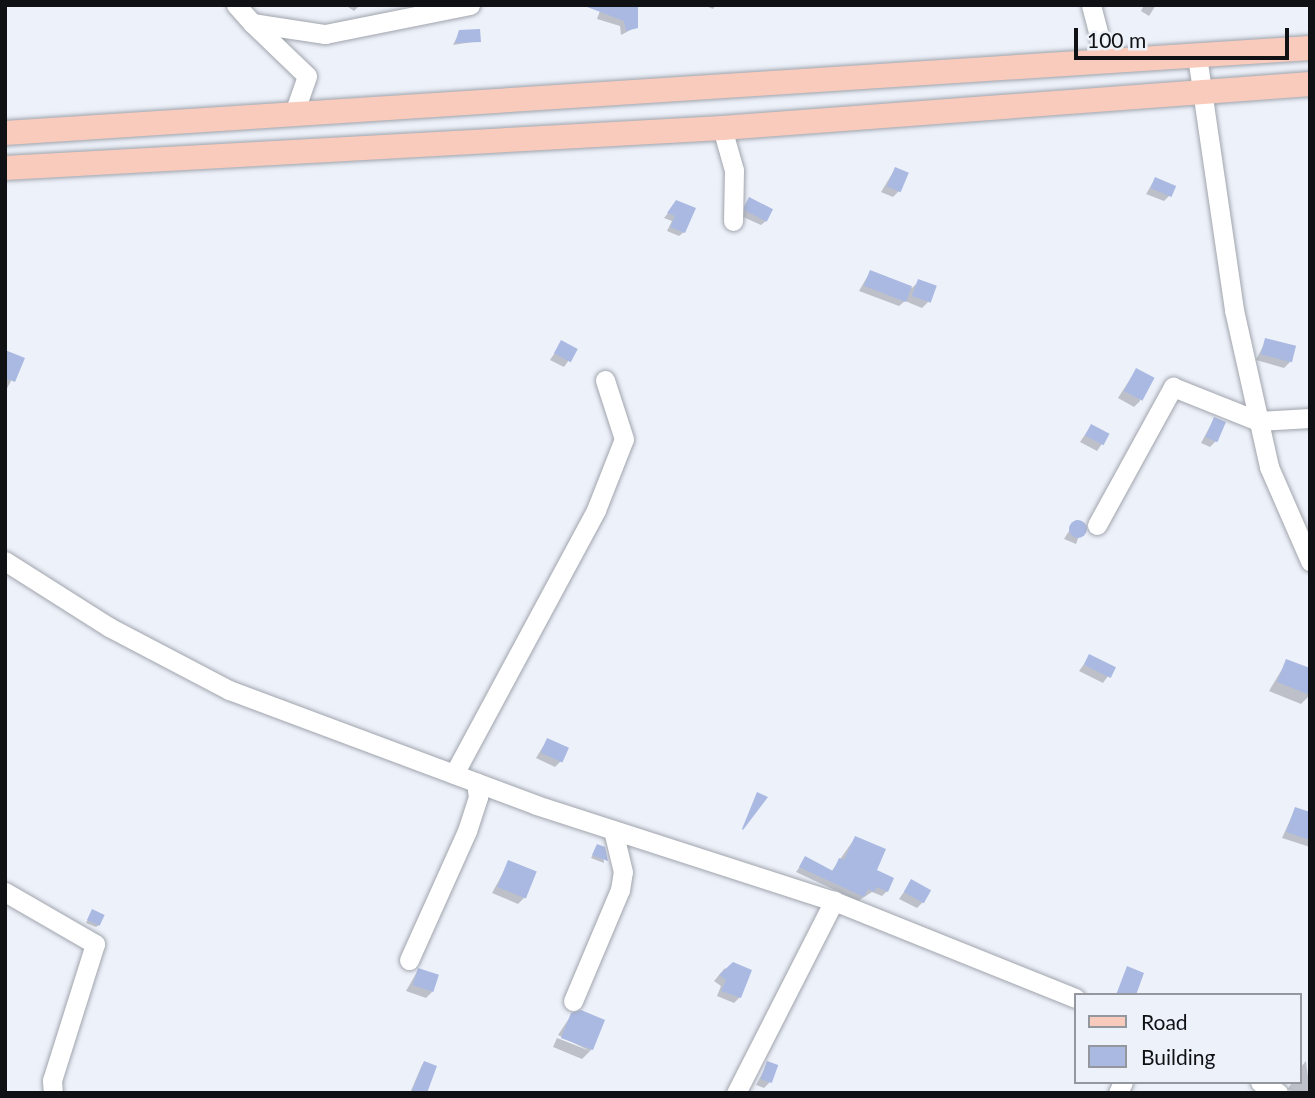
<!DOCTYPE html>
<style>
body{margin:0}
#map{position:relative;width:1315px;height:1098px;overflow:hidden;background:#edf1fa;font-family:Lato,sans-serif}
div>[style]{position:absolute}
.shadow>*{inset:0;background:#0003}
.building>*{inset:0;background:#aab9e2;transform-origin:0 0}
.round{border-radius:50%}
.roads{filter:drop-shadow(0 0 2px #a0a4ac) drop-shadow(0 0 2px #a0a4ac)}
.minor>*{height:19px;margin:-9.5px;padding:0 9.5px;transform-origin:9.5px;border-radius:9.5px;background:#fff}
.major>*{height:24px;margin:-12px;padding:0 12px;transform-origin:12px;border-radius:12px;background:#f9cbbc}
span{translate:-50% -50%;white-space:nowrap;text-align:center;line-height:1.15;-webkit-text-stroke:6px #edf1fa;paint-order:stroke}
.frame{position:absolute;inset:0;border:7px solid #101114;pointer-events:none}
.legend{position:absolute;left:1074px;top:993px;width:228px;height:91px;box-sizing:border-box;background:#edf1fa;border:2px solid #95979e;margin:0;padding:9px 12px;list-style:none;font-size:21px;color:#101114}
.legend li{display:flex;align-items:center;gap:14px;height:35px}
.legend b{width:35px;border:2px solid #95979e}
.scale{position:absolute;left:1074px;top:28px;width:215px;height:32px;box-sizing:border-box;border:4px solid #101114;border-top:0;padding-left:9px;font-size:21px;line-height:24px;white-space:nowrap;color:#101114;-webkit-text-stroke:5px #edf1fa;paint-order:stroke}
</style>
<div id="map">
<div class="shadow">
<div style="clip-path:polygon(345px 5px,360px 5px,354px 11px)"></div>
<div style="clip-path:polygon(602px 5px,636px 27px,621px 35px,620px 26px,597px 19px)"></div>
<div style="clip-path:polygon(704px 5px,716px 5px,713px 9px)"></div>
<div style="clip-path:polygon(1144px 5px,1156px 5px,1149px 16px,1141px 11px)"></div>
<div style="clip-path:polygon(460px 31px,479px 41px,453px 45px)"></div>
<div style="clip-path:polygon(895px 169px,899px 191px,893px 197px,881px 192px)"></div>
<div style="clip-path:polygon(1155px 179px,1170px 195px,1164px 201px,1146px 194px)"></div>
<div style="clip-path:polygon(749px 200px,767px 220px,761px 225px,741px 216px)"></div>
<div style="clip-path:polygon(677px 202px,684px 232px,679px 236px,667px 231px,672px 221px,664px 218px)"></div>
<div style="clip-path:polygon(870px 272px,912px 288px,919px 281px,928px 302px,922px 308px,905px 301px,899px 306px,859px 291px)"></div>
<div style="clip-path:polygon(1266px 340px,1290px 362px,1284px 368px,1256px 360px)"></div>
<div style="clip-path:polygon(562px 342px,576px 350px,564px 367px,550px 360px)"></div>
<div style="clip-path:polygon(5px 351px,23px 359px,5px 392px)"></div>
<div style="clip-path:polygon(1136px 370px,1140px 401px,1134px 407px,1118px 398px)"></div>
<div style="clip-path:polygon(1214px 419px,1216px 441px,1210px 447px,1201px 443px)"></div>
<div style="clip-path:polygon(1091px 426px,1108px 435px,1097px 451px,1080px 442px)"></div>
<div style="clip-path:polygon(1076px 520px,1084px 523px,1076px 544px,1064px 539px)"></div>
<div style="clip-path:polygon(1090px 656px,1114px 668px,1103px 683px,1079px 671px)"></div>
<div style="clip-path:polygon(1287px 661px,1310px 670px,1310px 695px,1301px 704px,1269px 691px)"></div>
<div style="clip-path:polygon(547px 740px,561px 761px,555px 767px,536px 758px)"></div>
<div style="clip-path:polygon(1295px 809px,1310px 814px,1310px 847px,1282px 838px)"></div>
<div style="clip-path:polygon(855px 838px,887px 891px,882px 896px,872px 892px,858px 901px,796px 872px,806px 858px,831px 872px)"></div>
<div style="clip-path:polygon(597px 847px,603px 849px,604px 863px,591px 858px)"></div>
<div style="clip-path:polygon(509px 862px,524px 898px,518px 904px,492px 893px)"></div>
<div style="clip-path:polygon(911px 882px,923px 902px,917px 908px,899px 899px)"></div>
<div style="clip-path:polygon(92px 911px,99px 925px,96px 927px,86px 923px)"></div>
<div style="clip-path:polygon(725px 968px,740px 997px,734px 1003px,717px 996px,721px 986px,714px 981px)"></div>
<div style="clip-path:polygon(418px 970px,432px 992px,426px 998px,406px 991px)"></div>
<div style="clip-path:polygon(572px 1014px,592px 1049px,582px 1059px,553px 1047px,557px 1038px,590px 1051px,558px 1035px)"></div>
<div style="clip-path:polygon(1306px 1061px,1310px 1092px,1295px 1093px,1288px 1089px,1292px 1082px,1299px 1082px,1299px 1069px)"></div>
<div style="clip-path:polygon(424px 1063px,427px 1093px,410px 1093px,422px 1065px)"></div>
<div style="clip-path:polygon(768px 1063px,770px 1082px,764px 1088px,756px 1085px)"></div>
</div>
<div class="building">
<div style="clip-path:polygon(582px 5px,638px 5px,638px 28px,626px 31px,624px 21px)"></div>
<div style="clip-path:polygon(480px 29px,481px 42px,455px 43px,459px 30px)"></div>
<div style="left:895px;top:167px;width:15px;height:21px;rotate:23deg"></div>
<div style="left:1155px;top:177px;width:23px;height:12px;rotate:23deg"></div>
<div style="left:749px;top:197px;width:27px;height:14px;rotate:27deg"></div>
<div style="clip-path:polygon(676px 200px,696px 208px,685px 233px,670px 227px,675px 216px,667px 213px)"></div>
<div style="left:870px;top:270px;width:45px;height:17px;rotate:21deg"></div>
<div style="left:918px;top:279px;width:20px;height:18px;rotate:20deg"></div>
<div style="left:1265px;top:338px;width:32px;height:17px;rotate:14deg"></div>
<div style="left:561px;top:340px;width:19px;height:15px;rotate:28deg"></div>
<div style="clip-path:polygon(5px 350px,25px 358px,15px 382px,5px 378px)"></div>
<div style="left:1136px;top:368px;width:21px;height:26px;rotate:28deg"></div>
<div style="left:1214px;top:417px;width:13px;height:22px;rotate:23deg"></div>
<div style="left:1091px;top:424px;width:21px;height:13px;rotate:28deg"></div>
<div class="round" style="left:1069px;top:520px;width:18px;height:18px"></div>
<div style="left:1089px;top:654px;width:30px;height:12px;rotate:26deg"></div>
<div style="clip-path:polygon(1286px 659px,1310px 668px,1310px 695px,1277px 682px)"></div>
<div style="left:547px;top:738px;width:24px;height:16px;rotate:24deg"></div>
<div style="clip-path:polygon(757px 792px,768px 797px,743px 830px,742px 829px)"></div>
<div style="clip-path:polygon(1295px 807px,1310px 812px,1310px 840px,1286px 832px)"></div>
<div style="clip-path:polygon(855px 836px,886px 849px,877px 870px,894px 878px,888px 892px,877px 887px,874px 892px,868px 889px,864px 897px,799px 867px,805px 856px,833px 871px,839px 858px,844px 860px)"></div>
<div style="clip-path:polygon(597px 844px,605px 847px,608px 861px,592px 855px)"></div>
<div style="left:508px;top:860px;width:31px;height:29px;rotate:22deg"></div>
<div style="left:911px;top:879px;width:23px;height:15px;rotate:29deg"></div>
<div style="left:92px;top:909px;width:14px;height:12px;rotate:25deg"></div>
<div style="clip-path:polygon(733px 962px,752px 970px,741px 998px,721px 991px,726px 980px,719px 975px)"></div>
<div style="clip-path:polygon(1127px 966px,1144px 973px,1136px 995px,1116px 995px)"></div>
<div style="left:418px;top:968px;width:22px;height:18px;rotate:18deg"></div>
<div style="clip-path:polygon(581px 1010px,605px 1020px,593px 1050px,561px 1038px,571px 1013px)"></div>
<div style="clip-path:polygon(424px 1061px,437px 1066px,427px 1093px,411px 1093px)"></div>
<div style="left:767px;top:1061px;width:12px;height:19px;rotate:20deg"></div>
</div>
<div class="roads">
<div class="minor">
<div style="left:236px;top:5px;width:24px;rotate:48deg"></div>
<div style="left:252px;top:23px;width:74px;rotate:8.6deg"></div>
<div style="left:325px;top:34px;width:148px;rotate:-11.3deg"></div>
<div style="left:1091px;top:5px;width:59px;rotate:75.3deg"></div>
<div style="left:252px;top:23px;width:76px;rotate:43.9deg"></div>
<div style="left:307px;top:76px;width:42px;rotate:109.3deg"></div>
<div style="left:1197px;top:56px;width:257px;rotate:81.7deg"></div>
<div style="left:1234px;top:310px;width:161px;rotate:77.4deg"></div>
<div style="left:1269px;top:467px;width:103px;rotate:66.4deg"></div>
<div style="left:722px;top:128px;width:44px;rotate:74.1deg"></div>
<div style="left:734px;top:170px;width:51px;rotate:91.1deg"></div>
<div style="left:1097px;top:525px;width:158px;rotate:-61.2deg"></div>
<div style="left:1173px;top:387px;width:92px;rotate:21.8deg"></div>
<div style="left:1258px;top:421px;width:52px;rotate:-3.3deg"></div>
<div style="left:5px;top:561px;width:123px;rotate:32.4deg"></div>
<div style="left:109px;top:627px;width:136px;rotate:27.7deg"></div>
<div style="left:229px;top:690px;width:328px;rotate:20.5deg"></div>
<div style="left:536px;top:805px;width:313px;rotate:17.9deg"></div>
<div style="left:834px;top:901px;width:260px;rotate:21.9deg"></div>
<div style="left:454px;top:774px;width:300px;rotate:-61.7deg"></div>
<div style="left:596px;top:510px;width:76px;rotate:-68.5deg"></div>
<div style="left:624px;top:439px;width:62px;rotate:-107.9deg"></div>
<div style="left:5px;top:892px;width:104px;rotate:30deg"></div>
<div style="left:95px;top:944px;width:143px;rotate:107.5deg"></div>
<div style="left:52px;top:1080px;width:13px;rotate:86deg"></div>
<div style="left:409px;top:960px;width:141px;rotate:-65.8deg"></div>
<div style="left:467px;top:831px;width:36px;rotate:-72deg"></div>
<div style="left:478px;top:797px;width:15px;rotate:-98deg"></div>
<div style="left:573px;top:1001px;width:121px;rotate:-67.1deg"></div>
<div style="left:620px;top:890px;width:18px;rotate:-81deg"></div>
<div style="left:623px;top:872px;width:43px;rotate:-103.4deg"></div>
<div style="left:1260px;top:1082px;width:21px;rotate:31deg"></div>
<div style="left:736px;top:1093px;width:216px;rotate:-63deg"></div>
<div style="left:1118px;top:1093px;width:12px;rotate:-66deg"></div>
</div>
<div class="major">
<div style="left:5px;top:133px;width:1308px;rotate:-3.73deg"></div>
<div style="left:5px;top:168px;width:718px;rotate:-3.19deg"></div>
<div style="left:722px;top:128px;width:590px;rotate:-4.28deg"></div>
</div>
</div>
<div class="frame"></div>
<ul class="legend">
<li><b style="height:9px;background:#f9cbbc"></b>Road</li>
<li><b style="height:19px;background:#aab9e2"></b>Building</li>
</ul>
<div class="scale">100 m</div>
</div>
